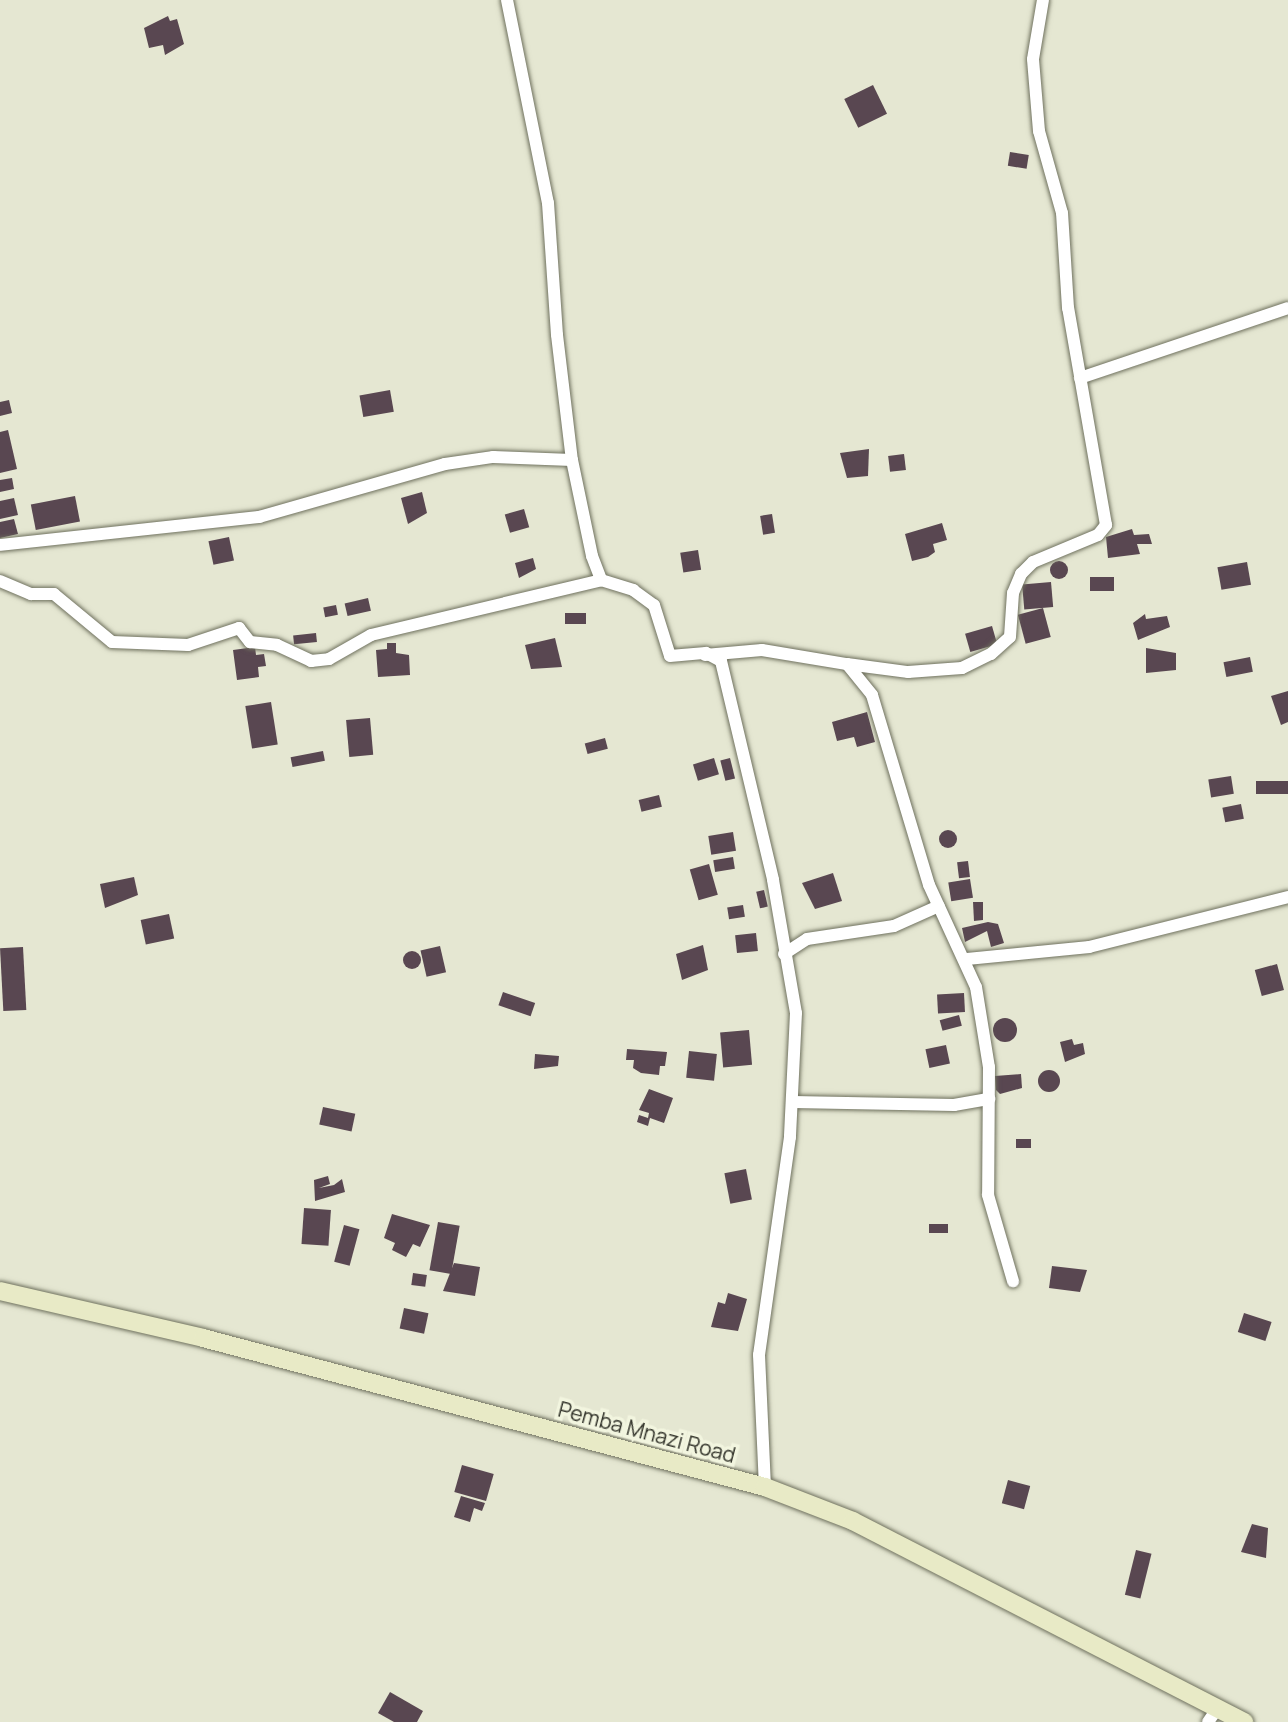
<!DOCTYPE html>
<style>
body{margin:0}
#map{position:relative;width:1288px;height:1722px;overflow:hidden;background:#e5e7d2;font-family:Manrope,sans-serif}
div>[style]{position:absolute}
.building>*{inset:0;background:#594751;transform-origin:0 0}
.round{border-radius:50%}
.roads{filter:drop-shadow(0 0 2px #6f715e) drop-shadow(0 0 2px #6f715e)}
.minor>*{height:12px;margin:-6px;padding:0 6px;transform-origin:6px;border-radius:6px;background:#fff}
.secondary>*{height:18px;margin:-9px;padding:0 9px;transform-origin:9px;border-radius:9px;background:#e8eac6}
span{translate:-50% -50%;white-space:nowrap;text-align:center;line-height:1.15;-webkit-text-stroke:7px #f2f5df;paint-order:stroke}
.street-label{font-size:21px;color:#33342b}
</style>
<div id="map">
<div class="building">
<div style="clip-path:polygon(168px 16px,170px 21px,177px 19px,184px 44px,165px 55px,163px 45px,149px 48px,144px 28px)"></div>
<div style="left:873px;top:85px;width:32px;height:32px;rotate:64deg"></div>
<div style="left:1010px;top:152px;width:19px;height:14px;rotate:9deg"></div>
<div style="left:390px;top:390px;width:22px;height:31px;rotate:80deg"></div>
<div style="clip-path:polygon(9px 400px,12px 413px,0 416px,0 402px)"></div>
<div style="clip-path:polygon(8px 430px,17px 469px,0 473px,0 432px)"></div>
<div style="clip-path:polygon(869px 449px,868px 476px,847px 478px,840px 453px)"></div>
<div style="left:904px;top:454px;width:16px;height:16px;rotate:83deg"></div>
<div style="clip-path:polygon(12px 478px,14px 489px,0 492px,0 480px)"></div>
<div style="clip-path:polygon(422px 492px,427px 513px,408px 524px,401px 498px)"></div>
<div style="left:75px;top:496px;width:26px;height:45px;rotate:79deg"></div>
<div style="clip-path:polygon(14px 498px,18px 515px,0 519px,0 501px)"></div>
<div style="left:524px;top:509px;width:19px;height:20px;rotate:74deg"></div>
<div style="left:772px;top:514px;width:19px;height:12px;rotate:81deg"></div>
<div style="clip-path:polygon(14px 519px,18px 534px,0 538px,0 522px)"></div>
<div style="clip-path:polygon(942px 523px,947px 540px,933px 544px,935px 552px,928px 557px,912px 561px,905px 534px)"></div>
<div style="clip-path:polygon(1132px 529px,1134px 535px,1149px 534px,1152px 544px,1137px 544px,1140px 554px,1108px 558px,1106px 537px)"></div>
<div style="left:229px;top:537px;width:24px;height:21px;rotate:78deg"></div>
<div style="left:698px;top:550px;width:20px;height:18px;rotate:81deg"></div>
<div style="clip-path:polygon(533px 558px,536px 569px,519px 578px,515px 563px)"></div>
<div class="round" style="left:1050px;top:561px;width:18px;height:18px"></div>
<div style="left:1247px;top:562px;width:23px;height:30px;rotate:80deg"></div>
<div style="left:1090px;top:577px;width:24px;height:14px"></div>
<div style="left:1051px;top:582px;width:25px;height:29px;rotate:85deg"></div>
<div style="left:368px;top:598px;width:13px;height:24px;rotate:77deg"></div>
<div style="left:336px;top:605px;width:10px;height:13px;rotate:79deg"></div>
<div style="left:1043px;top:608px;width:30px;height:26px;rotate:75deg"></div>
<div style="left:586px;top:613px;width:11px;height:21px;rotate:90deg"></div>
<div style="clip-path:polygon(1145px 614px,1146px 619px,1167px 616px,1170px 627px,1138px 640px,1133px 623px)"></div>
<div style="left:992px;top:626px;width:19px;height:28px;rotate:74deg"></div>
<div style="left:316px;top:633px;width:9px;height:23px;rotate:84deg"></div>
<div style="clip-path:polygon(555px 638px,562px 667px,531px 669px,525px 645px)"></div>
<div style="clip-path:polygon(387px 643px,396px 643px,396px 653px,409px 655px,410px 675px,378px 677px,376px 650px,387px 649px)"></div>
<div style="clip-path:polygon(255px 647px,256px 655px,264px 654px,266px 666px,258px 667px,259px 677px,237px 680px,233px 650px)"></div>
<div style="clip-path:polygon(1146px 648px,1176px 653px,1176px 670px,1146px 673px)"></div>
<div style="left:1250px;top:657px;width:15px;height:27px;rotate:79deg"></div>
<div style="clip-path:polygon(1288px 691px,1288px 722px,1281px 725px,1271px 696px)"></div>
<div style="left:271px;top:702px;width:43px;height:26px;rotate:81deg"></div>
<div style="clip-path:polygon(867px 712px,875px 742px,857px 747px,854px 737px,837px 741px,832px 722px)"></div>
<div style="left:370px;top:718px;width:37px;height:24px;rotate:85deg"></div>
<div style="left:605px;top:738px;width:11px;height:21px;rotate:75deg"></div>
<div style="left:323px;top:751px;width:10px;height:33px;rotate:79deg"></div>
<div style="left:714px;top:758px;width:17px;height:22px;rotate:73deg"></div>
<div style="left:730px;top:758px;width:21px;height:10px;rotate:76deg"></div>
<div style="left:1231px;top:776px;width:18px;height:23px;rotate:81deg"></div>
<div style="left:1256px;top:781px;width:32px;height:13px"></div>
<div style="left:659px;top:795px;width:12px;height:21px;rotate:76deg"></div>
<div style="left:1241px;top:804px;width:15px;height:19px;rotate:79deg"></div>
<div class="round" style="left:939px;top:830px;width:18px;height:18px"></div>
<div style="left:733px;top:832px;width:19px;height:25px;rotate:81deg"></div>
<div style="left:733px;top:857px;width:12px;height:20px;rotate:81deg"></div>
<div style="left:968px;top:861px;width:16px;height:11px;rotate:83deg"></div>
<div style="left:709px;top:864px;width:32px;height:20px;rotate:74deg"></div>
<div style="clip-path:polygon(833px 873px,842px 901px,815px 909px,802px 883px)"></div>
<div style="clip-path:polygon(134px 877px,138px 895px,105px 908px,100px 884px)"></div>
<div style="left:970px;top:879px;width:19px;height:22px;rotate:81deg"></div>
<div style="left:764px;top:890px;width:17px;height:8px;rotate:77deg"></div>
<div style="clip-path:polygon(973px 902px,983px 902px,983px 920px,974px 921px)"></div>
<div style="left:743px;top:905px;width:12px;height:16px;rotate:81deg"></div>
<div style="left:169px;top:914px;width:25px;height:29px;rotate:78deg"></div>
<div style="clip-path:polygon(988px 922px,998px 924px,1004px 943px,991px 947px,987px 931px,965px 942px,962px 928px)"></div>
<div style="left:756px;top:933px;width:18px;height:21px;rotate:84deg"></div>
<div style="clip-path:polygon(703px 945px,708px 970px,682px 980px,676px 954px)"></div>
<div style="left:440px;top:946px;width:27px;height:20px;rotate:77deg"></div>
<div style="left:23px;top:947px;width:63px;height:23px;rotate:87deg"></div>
<div class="round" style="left:403px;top:951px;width:18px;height:18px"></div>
<div style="left:1277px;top:964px;width:27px;height:23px;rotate:75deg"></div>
<div style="left:503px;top:992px;width:34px;height:14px;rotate:19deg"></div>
<div style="left:964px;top:993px;width:19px;height:27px;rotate:87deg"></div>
<div style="left:959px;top:1015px;width:11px;height:20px;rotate:75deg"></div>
<div class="round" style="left:993px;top:1018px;width:24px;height:24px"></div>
<div style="left:749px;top:1030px;width:35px;height:29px;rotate:85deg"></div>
<div style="clip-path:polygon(1072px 1039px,1074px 1045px,1083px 1043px,1085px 1054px,1065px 1062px,1060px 1042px)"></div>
<div style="left:946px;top:1045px;width:19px;height:21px;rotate:78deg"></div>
<div style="clip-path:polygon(627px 1049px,667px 1052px,665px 1066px,660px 1066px,659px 1075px,641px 1073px,633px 1068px,634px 1060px,626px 1060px)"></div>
<div style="left:689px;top:1051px;width:28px;height:27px;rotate:6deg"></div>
<div style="clip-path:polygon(535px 1054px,559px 1056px,558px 1066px,534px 1069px)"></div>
<div class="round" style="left:1038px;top:1070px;width:22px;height:22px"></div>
<div style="clip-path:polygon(1021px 1074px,1022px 1088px,1000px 1094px,996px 1090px,995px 1076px)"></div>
<div style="clip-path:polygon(649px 1089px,673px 1098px,664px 1123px,650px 1118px,648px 1126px,637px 1122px,639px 1115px,648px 1118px,649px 1113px,639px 1110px)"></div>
<div style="left:323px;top:1107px;width:33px;height:18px;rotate:12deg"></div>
<div style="left:1016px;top:1139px;width:15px;height:9px"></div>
<div style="left:746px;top:1169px;width:31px;height:22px;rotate:79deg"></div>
<div style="clip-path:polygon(328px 1176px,330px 1184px,319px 1188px,334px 1185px,342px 1179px,345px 1192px,315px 1201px,314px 1180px)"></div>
<div style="left:304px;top:1208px;width:27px;height:36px;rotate:4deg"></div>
<div style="clip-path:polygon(392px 1214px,430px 1225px,420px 1247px,413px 1244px,406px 1257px,392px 1250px,395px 1243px,384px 1238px)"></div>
<div style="left:438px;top:1222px;width:22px;height:49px;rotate:10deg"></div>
<div style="left:948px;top:1224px;width:9px;height:19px;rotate:90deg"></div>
<div style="left:344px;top:1225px;width:16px;height:38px;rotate:15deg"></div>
<div style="clip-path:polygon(454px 1263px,480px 1267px,475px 1296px,443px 1291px)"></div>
<div style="clip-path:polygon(1052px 1266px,1087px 1270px,1080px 1292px,1049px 1288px)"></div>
<div style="left:413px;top:1273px;width:14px;height:12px;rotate:8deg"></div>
<div style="clip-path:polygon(728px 1293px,747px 1299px,738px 1331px,711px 1327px,718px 1302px,725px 1304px)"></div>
<div style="left:404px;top:1308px;width:25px;height:21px;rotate:12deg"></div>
<div style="left:1244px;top:1313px;width:29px;height:20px;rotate:18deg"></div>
<div style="left:462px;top:1465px;width:33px;height:28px;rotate:16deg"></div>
<div style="left:1008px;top:1480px;width:23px;height:24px;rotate:15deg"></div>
<div style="clip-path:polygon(461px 1496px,485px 1503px,482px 1511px,474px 1508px,470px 1522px,454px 1517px)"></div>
<div style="clip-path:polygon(1252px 1524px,1268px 1528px,1266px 1558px,1241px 1552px)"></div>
<div style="left:1136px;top:1550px;width:16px;height:46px;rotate:14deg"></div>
<div style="clip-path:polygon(390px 1692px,423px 1711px,417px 1722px,394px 1722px,378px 1713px)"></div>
</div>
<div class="roads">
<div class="minor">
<div style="left:507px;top:0;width:207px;rotate:78.6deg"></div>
<div style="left:548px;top:203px;width:132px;rotate:86.1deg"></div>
<div style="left:557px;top:335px;width:126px;rotate:83.2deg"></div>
<div style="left:572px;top:460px;width:98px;rotate:78.2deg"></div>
<div style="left:592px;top:556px;width:26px;rotate:69deg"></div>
<div style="left:601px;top:580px;width:34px;rotate:17deg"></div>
<div style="left:633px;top:590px;width:26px;rotate:36deg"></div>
<div style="left:654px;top:605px;width:53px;rotate:72.6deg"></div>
<div style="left:670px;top:656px;width:36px;rotate:-5deg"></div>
<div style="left:706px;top:653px;width:17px;rotate:28deg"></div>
<div style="left:721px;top:661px;width:225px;rotate:76.6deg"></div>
<div style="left:773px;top:880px;width:135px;rotate:80.2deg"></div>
<div style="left:796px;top:1013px;width:124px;rotate:92.8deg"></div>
<div style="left:790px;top:1137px;width:220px;rotate:98.1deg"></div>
<div style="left:759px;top:1355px;width:132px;rotate:87.4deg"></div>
<div style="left:1080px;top:378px;width:219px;rotate:-18.6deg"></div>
<div style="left:0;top:545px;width:261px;rotate:-6.2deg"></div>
<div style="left:259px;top:517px;width:193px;rotate:-15.9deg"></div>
<div style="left:445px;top:464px;width:49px;rotate:-8.3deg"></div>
<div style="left:493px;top:457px;width:79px;rotate:2.2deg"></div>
<div style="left:0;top:581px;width:34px;rotate:23deg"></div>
<div style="left:31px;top:594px;width:23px"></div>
<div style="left:54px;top:594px;width:75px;rotate:39.6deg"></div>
<div style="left:112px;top:642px;width:76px;rotate:2.3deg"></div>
<div style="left:188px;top:645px;width:54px;rotate:-18.4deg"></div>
<div style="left:239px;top:628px;width:18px;rotate:52deg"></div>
<div style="left:250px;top:642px;width:27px;rotate:6deg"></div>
<div style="left:277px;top:645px;width:38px;rotate:25deg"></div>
<div style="left:311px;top:661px;width:18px;rotate:-6deg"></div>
<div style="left:329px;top:659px;width:48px;rotate:-29.7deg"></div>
<div style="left:371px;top:635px;width:236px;rotate:-13.4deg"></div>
<div style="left:705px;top:655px;width:57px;rotate:-5deg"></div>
<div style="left:762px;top:650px;width:86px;rotate:9.4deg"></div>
<div style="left:847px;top:664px;width:40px;rotate:51deg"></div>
<div style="left:872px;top:695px;width:198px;rotate:73.3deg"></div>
<div style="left:929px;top:885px;width:112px;rotate:65.3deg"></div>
<div style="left:976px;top:987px;width:81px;rotate:80.8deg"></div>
<div style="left:989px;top:1067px;width:128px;rotate:90.4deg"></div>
<div style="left:988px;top:1195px;width:90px;rotate:73.8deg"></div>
<div style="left:847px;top:664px;width:62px;rotate:7.5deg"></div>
<div style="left:908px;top:672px;width:54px;rotate:-4.2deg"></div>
<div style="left:962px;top:668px;width:32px;rotate:-26deg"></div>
<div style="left:991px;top:654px;width:25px;rotate:-42deg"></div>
<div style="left:1010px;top:637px;width:44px;rotate:-86.1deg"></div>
<div style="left:1013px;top:593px;width:21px;rotate:-67deg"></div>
<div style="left:1021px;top:574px;width:17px;rotate:-45deg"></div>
<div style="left:1033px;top:562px;width:70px;rotate:-22.6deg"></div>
<div style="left:1098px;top:535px;width:13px;rotate:-51deg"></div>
<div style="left:1106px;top:525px;width:220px;rotate:-99.9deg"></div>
<div style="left:1068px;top:308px;width:95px;rotate:-93.6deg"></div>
<div style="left:1062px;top:213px;width:85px;rotate:-105.7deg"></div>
<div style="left:1039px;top:131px;width:72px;rotate:-94.8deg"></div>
<div style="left:1033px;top:59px;width:60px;rotate:-80.4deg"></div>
<div style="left:784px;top:954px;width:27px;rotate:-33deg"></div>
<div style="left:807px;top:939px;width:88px;rotate:-8.5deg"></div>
<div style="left:894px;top:926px;width:49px;rotate:-24deg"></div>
<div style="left:967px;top:959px;width:123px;rotate:-5.6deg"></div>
<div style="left:1089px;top:947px;width:205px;rotate:-14.1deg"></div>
<div style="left:793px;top:1102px;width:161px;rotate:1.1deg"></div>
<div style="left:954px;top:1105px;width:36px;rotate:-10deg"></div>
<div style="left:1208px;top:1722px;width:16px;rotate:-55deg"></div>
</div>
<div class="secondary">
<div style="left:0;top:1291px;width:208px;rotate:13deg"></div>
<div style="left:203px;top:1338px;width:581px;rotate:14.85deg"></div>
<div style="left:765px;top:1487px;width:94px;rotate:21.1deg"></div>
<div style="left:853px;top:1521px;width:440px;rotate:27.2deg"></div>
</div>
</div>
<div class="street-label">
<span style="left:647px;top:1432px;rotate:15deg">Pemba Mnazi Road</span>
</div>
</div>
